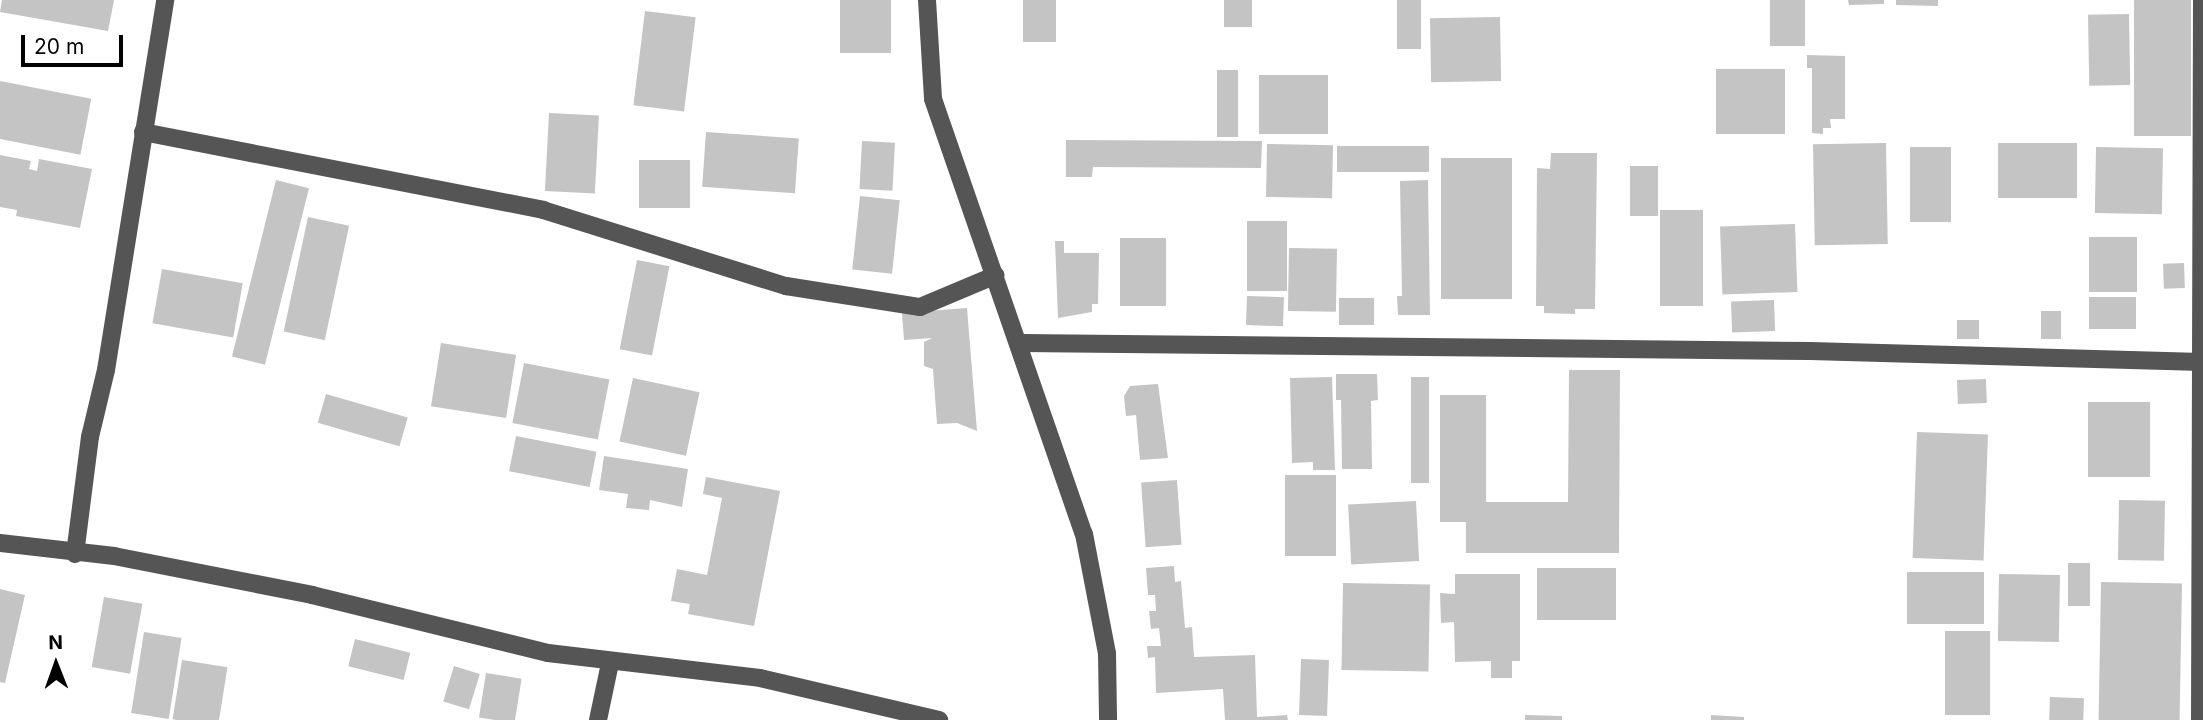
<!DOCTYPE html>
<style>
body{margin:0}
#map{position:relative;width:2203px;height:720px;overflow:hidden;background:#fff;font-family:Inter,sans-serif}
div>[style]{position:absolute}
.building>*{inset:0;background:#c4c4c4;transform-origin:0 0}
.minor>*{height:18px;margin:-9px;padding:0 9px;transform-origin:9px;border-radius:9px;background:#555}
span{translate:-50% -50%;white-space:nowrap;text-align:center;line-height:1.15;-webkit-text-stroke:5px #fff;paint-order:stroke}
.north{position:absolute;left:21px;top:629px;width:70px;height:70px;-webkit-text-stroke:5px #fff;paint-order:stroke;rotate:359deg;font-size:19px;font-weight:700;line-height:28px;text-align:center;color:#000}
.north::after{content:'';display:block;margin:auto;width:24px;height:32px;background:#000;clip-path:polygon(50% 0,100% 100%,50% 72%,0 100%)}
.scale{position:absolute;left:21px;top:35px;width:102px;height:32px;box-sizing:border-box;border:4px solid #000;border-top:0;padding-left:9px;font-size:21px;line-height:24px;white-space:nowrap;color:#000;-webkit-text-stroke:5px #fff;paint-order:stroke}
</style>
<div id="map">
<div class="building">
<div style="clip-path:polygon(2px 0,114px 0,108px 31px,0 12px)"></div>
<div style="left:840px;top:0;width:51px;height:53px"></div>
<div style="left:1023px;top:0;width:33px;height:42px"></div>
<div style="left:1224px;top:0;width:28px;height:27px"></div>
<div style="left:1397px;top:0;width:24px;height:49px"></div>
<div style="left:1770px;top:0;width:35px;height:46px"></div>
<div style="clip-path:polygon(1848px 0,1884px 0,1884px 4px,1849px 5px)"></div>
<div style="clip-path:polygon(1896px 0,1938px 0,1938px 6px,1896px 5px)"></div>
<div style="left:2134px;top:0;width:57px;height:136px"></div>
<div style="left:645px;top:11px;width:51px;height:95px;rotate:7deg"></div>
<div style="left:2129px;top:14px;width:71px;height:41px;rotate:89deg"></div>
<div style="left:1500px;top:17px;width:64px;height:70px;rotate:89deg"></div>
<div style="clip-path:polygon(1807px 55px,1845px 56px,1845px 119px,1830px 119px,1831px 128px,1823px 128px,1823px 134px,1812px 133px,1812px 68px,1807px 68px)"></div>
<div style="left:1716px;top:69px;width:69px;height:65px"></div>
<div style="left:1238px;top:70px;width:67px;height:21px;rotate:90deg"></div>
<div style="left:1328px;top:75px;width:59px;height:69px;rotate:90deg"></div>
<div style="left:0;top:81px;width:93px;height:57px;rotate:11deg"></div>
<div style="left:549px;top:113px;width:50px;height:78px;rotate:3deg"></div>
<div style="left:706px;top:132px;width:93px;height:55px;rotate:4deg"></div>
<div style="clip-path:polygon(1066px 140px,1262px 141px,1261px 168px,1093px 167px,1092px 177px,1066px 177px)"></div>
<div style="left:862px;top:141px;width:33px;height:48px;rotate:3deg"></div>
<div style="left:1886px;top:143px;width:101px;height:73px;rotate:89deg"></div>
<div style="left:1998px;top:143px;width:79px;height:55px"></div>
<div style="left:1267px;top:144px;width:66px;height:53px;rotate:1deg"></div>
<div style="left:1429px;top:146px;width:26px;height:92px;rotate:90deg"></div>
<div style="left:1910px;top:147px;width:41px;height:75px"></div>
<div style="left:2096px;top:147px;width:67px;height:66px;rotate:1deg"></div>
<div style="clip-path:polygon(1551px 153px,1597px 153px,1595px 309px,1575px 309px,1575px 314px,1544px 313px,1544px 306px,1536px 306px,1537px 168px,1550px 169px)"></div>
<div style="clip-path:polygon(0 155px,31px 161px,29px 169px,37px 171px,39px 159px,92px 169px,80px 228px,16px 216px,17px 210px,0 207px)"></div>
<div style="left:1441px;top:158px;width:71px;height:141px"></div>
<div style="left:639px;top:160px;width:51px;height:48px"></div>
<div style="left:1630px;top:166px;width:28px;height:50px"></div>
<div style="left:276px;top:180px;width:34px;height:182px;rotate:14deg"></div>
<div style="clip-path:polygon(1428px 180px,1430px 315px,1398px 315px,1397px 296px,1402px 296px,1400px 181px)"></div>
<div style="left:860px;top:196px;width:40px;height:74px;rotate:6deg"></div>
<div style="left:1660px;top:210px;width:43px;height:96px"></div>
<div style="left:308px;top:217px;width:42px;height:117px;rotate:12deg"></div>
<div style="left:1247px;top:221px;width:40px;height:70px"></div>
<div style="left:1795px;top:224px;width:68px;height:75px;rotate:88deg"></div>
<div style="left:2089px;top:237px;width:48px;height:55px"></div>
<div style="left:1120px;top:238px;width:46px;height:68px"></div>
<div style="clip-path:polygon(1055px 241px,1064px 241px,1064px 253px,1099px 253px,1098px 304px,1092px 304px,1092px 312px,1058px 318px)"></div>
<div style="left:1289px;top:248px;width:48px;height:63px;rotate:1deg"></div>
<div style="left:637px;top:260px;width:33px;height:91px;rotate:11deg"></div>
<div style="left:2184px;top:263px;width:25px;height:21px;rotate:88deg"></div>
<div style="left:162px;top:269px;width:82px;height:55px;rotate:10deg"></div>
<div style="left:1247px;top:296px;width:37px;height:29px;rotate:2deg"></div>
<div style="left:2089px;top:297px;width:47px;height:32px"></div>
<div style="left:1339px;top:298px;width:35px;height:27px"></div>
<div style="left:1774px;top:300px;width:31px;height:43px;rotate:88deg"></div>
<div style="clip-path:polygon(967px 308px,977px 431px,957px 423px,937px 424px,933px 369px,924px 366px,924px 342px,932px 338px,904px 340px,902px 313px)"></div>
<div style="left:2041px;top:311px;width:20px;height:28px"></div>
<div style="left:1957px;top:320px;width:22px;height:19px"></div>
<div style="left:441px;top:343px;width:76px;height:64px;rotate:9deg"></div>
<div style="left:524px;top:363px;width:87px;height:61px;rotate:11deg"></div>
<div style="clip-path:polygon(1569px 370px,1620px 370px,1619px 553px,1466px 553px,1466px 522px,1440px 522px,1440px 395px,1486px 395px,1486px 502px,1568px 502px)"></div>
<div style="clip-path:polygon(1336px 374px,1377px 374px,1378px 400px,1371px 401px,1372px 469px,1342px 469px,1341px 400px,1336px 400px)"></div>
<div style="clip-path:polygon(1332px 377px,1335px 470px,1313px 470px,1313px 462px,1292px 463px,1290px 378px)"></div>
<div style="left:1411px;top:377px;width:18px;height:106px"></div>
<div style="left:633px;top:378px;width:68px;height:65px;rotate:12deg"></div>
<div style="left:1986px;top:379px;width:24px;height:29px;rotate:88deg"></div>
<div style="clip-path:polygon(1158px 384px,1168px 458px,1140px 460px,1136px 415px,1126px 416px,1124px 396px,1130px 386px)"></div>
<div style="left:326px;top:394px;width:85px;height:30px;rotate:16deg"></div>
<div style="left:2088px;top:402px;width:62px;height:75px"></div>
<div style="left:1917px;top:432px;width:71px;height:126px;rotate:2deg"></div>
<div style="left:516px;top:436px;width:82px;height:36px;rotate:11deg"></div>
<div style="clip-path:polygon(604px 456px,688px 469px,682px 507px,650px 500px,649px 510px,626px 508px,628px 494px,599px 490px)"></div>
<div style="left:1285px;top:475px;width:51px;height:81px"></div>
<div style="clip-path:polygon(706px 477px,780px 491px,754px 626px,688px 614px,690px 604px,671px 601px,677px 569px,707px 575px,722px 498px,703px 494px)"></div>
<div style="left:1177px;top:480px;width:65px;height:36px;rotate:86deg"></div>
<div style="left:2119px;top:500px;width:46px;height:60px;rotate:1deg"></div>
<div style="left:1416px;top:501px;width:60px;height:68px;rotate:87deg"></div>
<div style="left:2068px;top:563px;width:22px;height:43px"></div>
<div style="clip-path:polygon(1174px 566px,1175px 582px,1181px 581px,1185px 628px,1192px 627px,1194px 657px,1255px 655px,1257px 717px,1287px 715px,1288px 720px,1225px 720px,1223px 689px,1156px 693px,1155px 657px,1148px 658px,1147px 646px,1161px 646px,1159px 628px,1151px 629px,1149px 611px,1156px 611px,1155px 595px,1148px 595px,1146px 568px)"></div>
<div style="left:1537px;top:568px;width:79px;height:52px"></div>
<div style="left:1907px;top:572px;width:77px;height:52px"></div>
<div style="clip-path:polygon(1455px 574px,1520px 574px,1520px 661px,1512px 661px,1512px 678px,1491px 678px,1491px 661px,1455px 662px,1454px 622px,1441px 623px,1440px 593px,1455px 594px)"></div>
<div style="left:1999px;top:574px;width:61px;height:67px;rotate:1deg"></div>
<div style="left:2101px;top:582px;width:81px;height:138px;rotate:1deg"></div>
<div style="left:1343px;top:583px;width:87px;height:87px;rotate:1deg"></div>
<div style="clip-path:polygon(0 589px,25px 595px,5px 683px,0 682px)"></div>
<div style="left:104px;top:597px;width:39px;height:71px;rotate:10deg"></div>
<div style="left:1945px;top:631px;width:45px;height:84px"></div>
<div style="left:144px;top:632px;width:38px;height:82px;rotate:9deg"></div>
<div style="left:355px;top:639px;width:57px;height:28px;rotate:14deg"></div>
<div style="left:1301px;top:659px;width:28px;height:56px;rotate:2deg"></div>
<div style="left:182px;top:660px;width:46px;height:60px;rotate:9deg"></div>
<div style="left:454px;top:666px;width:27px;height:37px;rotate:17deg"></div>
<div style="left:486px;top:673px;width:36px;height:45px;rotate:9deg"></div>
<div style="left:2050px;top:697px;width:34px;height:23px;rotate:2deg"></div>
<div style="clip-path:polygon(1525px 715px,1562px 716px,1562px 720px,1525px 720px)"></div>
<div style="clip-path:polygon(1711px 715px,1744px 717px,1744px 720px,1711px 720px)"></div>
</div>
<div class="minor">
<div style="left:927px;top:0;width:99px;rotate:86.5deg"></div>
<div style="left:933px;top:99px;width:460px;rotate:70.9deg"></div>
<div style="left:1084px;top:534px;width:121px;rotate:79.1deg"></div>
<div style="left:1107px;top:653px;width:67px;rotate:89.1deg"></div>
<div style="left:143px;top:132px;width:408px;rotate:11deg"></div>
<div style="left:543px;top:210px;width:255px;rotate:17.4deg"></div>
<div style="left:786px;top:286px;width:136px;rotate:8.9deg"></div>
<div style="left:920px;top:307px;width:82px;rotate:-22.8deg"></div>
<div style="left:1021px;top:343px;width:789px;rotate:0.58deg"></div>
<div style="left:1810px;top:351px;width:392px;rotate:1.6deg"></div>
<div style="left:0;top:543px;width:115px;rotate:6.5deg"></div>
<div style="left:114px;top:556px;width:202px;rotate:11.1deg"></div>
<div style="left:312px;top:595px;width:243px;rotate:13.8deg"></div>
<div style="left:548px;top:653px;width:213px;rotate:6.7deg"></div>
<div style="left:760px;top:678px;width:184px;rotate:13.2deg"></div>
<div style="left:75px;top:554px;width:118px;rotate:-82.7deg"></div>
<div style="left:90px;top:437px;width:69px;rotate:-76.6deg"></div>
<div style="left:106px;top:370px;width:375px;rotate:-80.9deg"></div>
<div style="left:598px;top:720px;width:58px;rotate:-78.1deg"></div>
<div style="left:2200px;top:720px;width:720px;rotate:-89.84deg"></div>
</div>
<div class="north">N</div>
<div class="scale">20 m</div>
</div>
